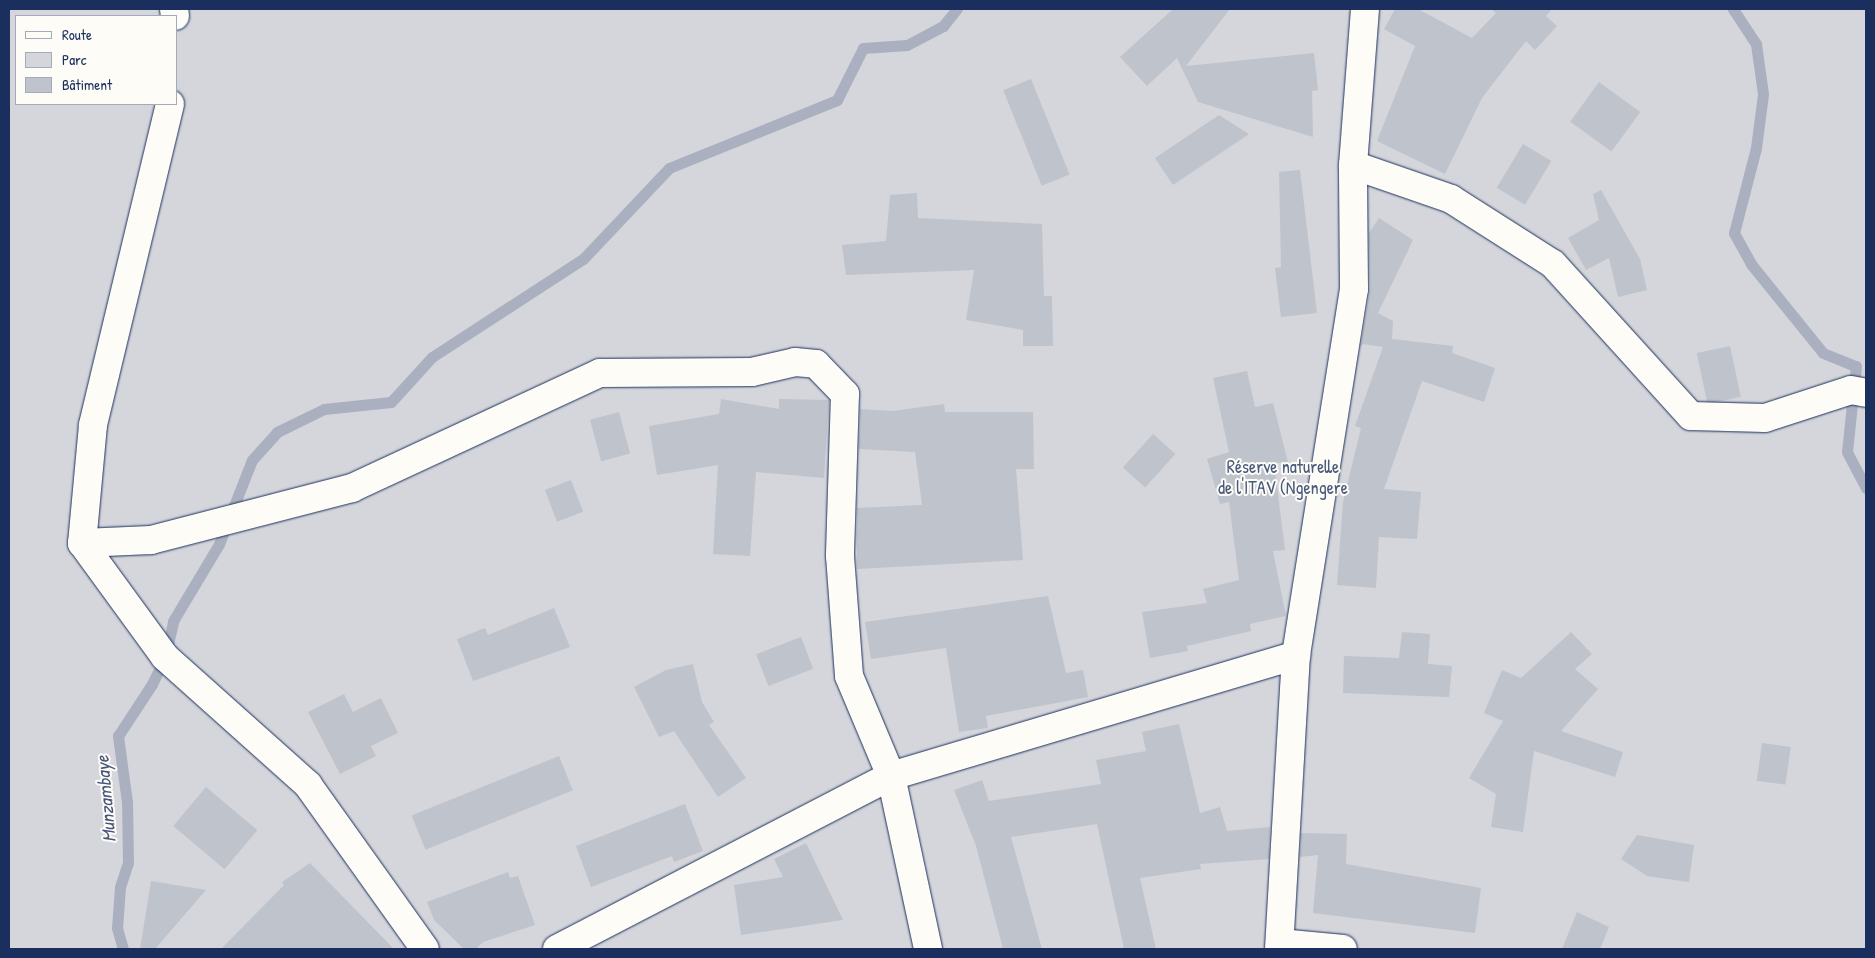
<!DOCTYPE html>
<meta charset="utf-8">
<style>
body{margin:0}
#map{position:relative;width:1875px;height:958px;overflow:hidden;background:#f4f4f1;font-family:"Patrick Hand",sans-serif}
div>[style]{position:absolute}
.green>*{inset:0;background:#d4d6db}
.stream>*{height:11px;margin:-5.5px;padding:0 5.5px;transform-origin:5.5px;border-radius:5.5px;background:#aab0bf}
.building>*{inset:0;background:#bfc3cc;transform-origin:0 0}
.roads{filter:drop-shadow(0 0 1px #1b2f5e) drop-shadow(0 0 1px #1b2f5e)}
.minor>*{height:28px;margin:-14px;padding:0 14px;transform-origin:14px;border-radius:14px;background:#fdfcf7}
span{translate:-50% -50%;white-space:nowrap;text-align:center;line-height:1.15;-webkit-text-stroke:4px #fdfcf7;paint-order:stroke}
.park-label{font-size:18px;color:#49597d}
.water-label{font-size:19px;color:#46567b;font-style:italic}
.frame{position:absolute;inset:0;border:10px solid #1b2f5e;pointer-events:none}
.legend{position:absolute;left:15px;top:15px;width:162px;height:90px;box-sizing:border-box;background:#fdfcf7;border:1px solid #a3aaba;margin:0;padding:6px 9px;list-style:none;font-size:15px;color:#1b2f5e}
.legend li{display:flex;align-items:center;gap:10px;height:25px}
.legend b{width:25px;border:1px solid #a3aaba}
</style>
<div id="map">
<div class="green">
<div style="clip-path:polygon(evenodd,9px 9px,1866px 9px,1866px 949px,9px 949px,9px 9px,16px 16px,176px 16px,176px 104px,16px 104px,16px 16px)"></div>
</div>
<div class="stream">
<div style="left:1733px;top:9px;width:42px;rotate:56.7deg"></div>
<div style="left:1756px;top:44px;width:50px;rotate:82deg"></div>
<div style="left:1763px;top:94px;width:54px;rotate:97.4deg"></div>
<div style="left:1756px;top:148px;width:88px;rotate:104.5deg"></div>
<div style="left:1734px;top:233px;width:35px;rotate:61deg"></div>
<div style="left:1751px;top:264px;width:114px;rotate:51deg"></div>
<div style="left:1823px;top:353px;width:35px;rotate:22deg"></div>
<div style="left:1856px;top:366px;width:86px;rotate:96deg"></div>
<div style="left:1847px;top:452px;width:41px;rotate:62.2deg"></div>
<div style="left:123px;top:949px;width:22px;rotate:-106deg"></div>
<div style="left:117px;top:928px;width:41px;rotate:-85.8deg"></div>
<div style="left:120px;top:887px;width:25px;rotate:-72deg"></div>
<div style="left:128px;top:863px;width:61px;rotate:-90.9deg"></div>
<div style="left:127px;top:802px;width:67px;rotate:-97.8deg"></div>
<div style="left:118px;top:736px;width:62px;rotate:-56.8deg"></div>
<div style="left:152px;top:684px;width:30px;rotate:-64deg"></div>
<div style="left:165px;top:657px;width:37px;rotate:-77deg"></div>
<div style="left:173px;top:621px;width:90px;rotate:-59.1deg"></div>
<div style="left:219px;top:544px;width:90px;rotate:-68.6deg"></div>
<div style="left:252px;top:460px;width:38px;rotate:-48deg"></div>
<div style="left:277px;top:432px;width:52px;rotate:-26.1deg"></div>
<div style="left:324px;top:409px;width:67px;rotate:-6deg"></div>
<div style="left:391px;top:402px;width:61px;rotate:-47.7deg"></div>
<div style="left:432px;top:357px;width:180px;rotate:-33deg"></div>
<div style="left:583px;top:259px;width:125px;rotate:-46.6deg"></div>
<div style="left:669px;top:168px;width:181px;rotate:-22deg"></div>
<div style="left:837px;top:100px;width:58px;rotate:-63.4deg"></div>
<div style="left:863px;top:48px;width:44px;rotate:-3.9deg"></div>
<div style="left:907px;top:45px;width:41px;rotate:-27.8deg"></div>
<div style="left:943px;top:26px;width:22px;rotate:-51deg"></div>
</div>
<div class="building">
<div style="clip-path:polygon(1173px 9px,1230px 9px,1186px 66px,1314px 53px,1318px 90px,1312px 91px,1313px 137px,1198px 102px,1177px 58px,1147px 86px,1120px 57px)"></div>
<div style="clip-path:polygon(1395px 9px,1418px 9px,1472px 38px,1496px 13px,1491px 9px,1552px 9px,1546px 16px,1557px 26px,1535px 50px,1526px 41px,1482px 98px,1445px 174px,1377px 141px,1415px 46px,1384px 29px)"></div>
<div style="left:1031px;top:79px;width:103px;height:30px;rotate:68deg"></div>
<div style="left:1599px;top:82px;width:51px;height:49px;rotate:36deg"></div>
<div style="clip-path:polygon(1219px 115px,1249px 134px,1173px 185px,1155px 158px)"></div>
<div style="left:1523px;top:144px;width:33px;height:51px;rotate:31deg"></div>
<div style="clip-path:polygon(1300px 170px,1317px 313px,1281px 317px,1275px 268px,1281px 267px,1279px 172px)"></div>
<div style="clip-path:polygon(1601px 190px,1640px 259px,1647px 290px,1618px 297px,1609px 258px,1586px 270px,1568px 238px,1599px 220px,1593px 194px)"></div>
<div style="clip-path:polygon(917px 193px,918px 218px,1042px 224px,1044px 296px,1052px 296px,1053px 346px,1023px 346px,1023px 330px,966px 320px,974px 270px,846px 275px,842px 245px,886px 241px,890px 195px)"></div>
<div style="clip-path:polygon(1379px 218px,1413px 240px,1378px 313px,1393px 321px,1392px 339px,1453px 346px,1452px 353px,1495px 368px,1484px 402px,1422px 381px,1384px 489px,1421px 492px,1417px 539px,1379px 537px,1376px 588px,1337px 585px,1343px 502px,1361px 428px,1355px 426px,1383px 347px,1363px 344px,1360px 348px,1370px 289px,1369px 233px)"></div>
<div style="left:1730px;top:346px;width:52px;height:34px;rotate:78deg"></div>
<div style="clip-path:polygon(1247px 371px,1255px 407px,1273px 403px,1288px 462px,1274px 463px,1285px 550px,1273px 551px,1286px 616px,1250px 624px,1251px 631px,1187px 646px,1188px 651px,1150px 658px,1142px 612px,1207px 603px,1203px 589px,1239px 580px,1229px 502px,1220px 504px,1207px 459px,1229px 452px,1213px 378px)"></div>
<div style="clip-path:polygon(721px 399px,779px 409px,779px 399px,829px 400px,824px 478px,756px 472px,750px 556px,713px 554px,718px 465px,657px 475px,649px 426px,719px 414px)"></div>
<div style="clip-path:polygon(944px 404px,945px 412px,1033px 412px,1034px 469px,1016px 469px,1023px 560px,857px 569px,857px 508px,922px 505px,915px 452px,859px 449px,860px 409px,892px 411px)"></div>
<div style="left:619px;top:412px;width:43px;height:30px;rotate:75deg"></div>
<div style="left:1153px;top:434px;width:30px;height:45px;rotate:42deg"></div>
<div style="left:571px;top:480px;width:34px;height:28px;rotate:69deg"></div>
<div style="clip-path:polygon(1048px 596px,1066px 673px,1083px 670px,1088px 697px,986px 716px,988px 728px,959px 732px,946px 648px,871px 659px,865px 622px)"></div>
<div style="clip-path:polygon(554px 608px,570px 647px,473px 681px,457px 639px,485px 628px,488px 635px)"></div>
<div style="clip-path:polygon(1402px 632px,1430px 634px,1428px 664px,1452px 666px,1449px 697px,1343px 693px,1344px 656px,1399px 658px)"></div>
<div style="clip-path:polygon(1571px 632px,1592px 654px,1575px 669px,1598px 689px,1561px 731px,1623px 752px,1615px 777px,1534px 751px,1523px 832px,1491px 827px,1496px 794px,1469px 778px,1503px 721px,1484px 713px,1502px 670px,1521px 678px)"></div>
<div style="left:801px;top:637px;width:34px;height:48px;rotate:69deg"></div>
<div style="clip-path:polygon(693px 664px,702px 702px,714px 722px,709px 725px,746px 778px,718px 797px,674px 731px,659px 737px,634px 687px,666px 670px)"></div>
<div style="clip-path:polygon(344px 694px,353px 712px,381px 698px,398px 733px,371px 746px,376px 756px,340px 774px,308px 712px)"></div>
<div style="clip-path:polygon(1179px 724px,1200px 813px,1220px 807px,1227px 831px,1270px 827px,1269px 859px,1200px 864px,1201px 869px,1140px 878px,1156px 949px,1124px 949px,1097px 824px,1011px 837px,1042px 949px,1003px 949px,976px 846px,954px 790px,982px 780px,989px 801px,1101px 784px,1096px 760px,1146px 751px,1142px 732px)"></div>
<div style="left:1762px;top:743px;width:29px;height:38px;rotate:8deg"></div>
<div style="left:559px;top:756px;width:37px;height:159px;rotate:68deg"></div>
<div style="left:206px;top:787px;width:67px;height:51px;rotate:40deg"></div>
<div style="clip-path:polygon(685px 804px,703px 851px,674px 862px,672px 856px,591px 887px,576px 846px)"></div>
<div style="clip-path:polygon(1301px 833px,1347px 834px,1346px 864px,1481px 888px,1475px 933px,1313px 913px,1318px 855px,1300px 857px)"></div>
<div style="clip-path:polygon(1637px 835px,1694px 845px,1689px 882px,1647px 876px,1621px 859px)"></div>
<div style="clip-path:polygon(806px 843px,843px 920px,741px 935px,734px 885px,783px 877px,774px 859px)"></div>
<div style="clip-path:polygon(310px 863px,394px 949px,221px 949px,284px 885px,282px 882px)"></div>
<div style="clip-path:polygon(508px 872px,510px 878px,518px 876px,535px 925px,483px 942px,476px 949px,464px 949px,434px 920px,427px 902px)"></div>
<div style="clip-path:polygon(151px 881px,206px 890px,155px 949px,140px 949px)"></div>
<div style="clip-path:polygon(1577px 912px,1609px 927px,1600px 949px,1562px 949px)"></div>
</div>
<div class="roads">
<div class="minor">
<div style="left:174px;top:9px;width:7px;rotate:82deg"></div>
<div style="left:170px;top:104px;width:330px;rotate:103.5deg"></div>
<div style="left:93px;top:425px;width:119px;rotate:95.3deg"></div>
<div style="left:82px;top:543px;width:141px;rotate:53.9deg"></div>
<div style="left:165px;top:657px;width:192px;rotate:41.8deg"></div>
<div style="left:308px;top:785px;width:201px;rotate:54.5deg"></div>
<div style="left:1353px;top:165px;width:104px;rotate:19.1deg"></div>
<div style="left:1451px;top:199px;width:121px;rotate:32.5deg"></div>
<div style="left:1553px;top:264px;width:205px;rotate:47.8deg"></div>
<div style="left:1691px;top:416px;width:74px;rotate:1.5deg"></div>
<div style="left:1765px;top:418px;width:90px;rotate:-18deg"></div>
<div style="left:1851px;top:390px;width:15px;rotate:11deg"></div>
<div style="left:82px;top:543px;width:69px;rotate:-2.5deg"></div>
<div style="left:151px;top:540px;width:208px;rotate:-14.5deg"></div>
<div style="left:352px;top:488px;width:273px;rotate:-24.9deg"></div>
<div style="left:600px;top:373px;width:152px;rotate:-0.4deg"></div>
<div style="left:752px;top:372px;width:44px;rotate:-13.1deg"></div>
<div style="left:795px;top:362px;width:21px;rotate:5deg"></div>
<div style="left:816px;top:364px;width:42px;rotate:46deg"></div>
<div style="left:845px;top:394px;width:162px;rotate:91.8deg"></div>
<div style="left:840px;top:556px;width:120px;rotate:85.7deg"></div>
<div style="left:849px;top:676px;width:108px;rotate:67.2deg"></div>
<div style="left:891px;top:776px;width:177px;rotate:77.9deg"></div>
<div style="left:1280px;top:943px;width:63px;rotate:5.4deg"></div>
<div style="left:557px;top:949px;width:376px;rotate:-27.4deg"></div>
<div style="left:891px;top:776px;width:423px;rotate:-16.6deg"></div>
<div style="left:1279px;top:949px;width:294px;rotate:-86.7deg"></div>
<div style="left:1296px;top:655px;width:371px;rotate:-81deg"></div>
<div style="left:1354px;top:289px;width:124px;rotate:-90.5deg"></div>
<div style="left:1353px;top:165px;width:156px;rotate:-85.6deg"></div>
</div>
</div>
<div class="park-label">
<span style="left:1283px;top:478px">Réserve naturelle<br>de l'ITAV (Ngengere</span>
</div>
<div class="water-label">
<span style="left:106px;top:799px;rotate:-95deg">Munzambaye</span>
</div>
<div class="frame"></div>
<ul class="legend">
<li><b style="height:6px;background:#fdfcf7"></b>Route</li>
<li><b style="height:14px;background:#d4d6db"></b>Parc</li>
<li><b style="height:14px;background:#bfc3cc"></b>Bâtiment</li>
</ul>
</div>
